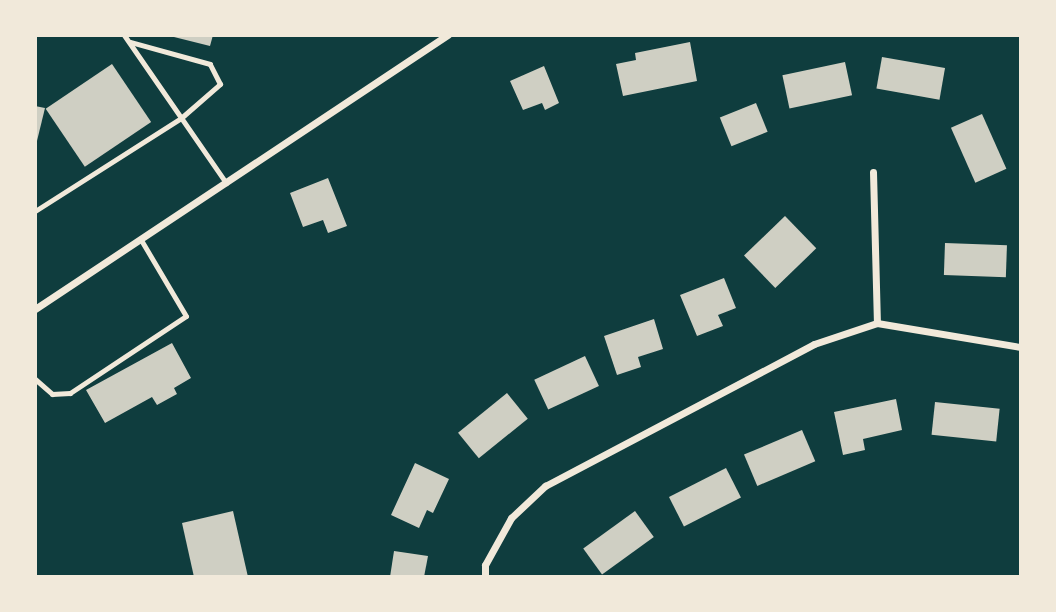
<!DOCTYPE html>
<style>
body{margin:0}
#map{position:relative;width:1056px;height:612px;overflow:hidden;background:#0f3d3e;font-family:"Space Grotesk",sans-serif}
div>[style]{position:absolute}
.building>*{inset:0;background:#cfcfc3;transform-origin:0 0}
.service>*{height:5px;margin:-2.5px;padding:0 2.5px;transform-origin:2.5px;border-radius:2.5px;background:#f1e9da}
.minor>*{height:7px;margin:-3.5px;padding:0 3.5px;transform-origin:3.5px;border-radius:3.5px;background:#f1e9da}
span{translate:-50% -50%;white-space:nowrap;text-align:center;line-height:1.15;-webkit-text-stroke:7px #f1e9da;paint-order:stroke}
.frame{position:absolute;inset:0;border:37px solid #f1e9da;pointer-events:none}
</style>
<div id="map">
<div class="building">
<div style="clip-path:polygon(166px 35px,213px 35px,210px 46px)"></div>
<div style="clip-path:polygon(690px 42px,697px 81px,623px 96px,616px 64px,636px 60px,635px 53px)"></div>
<div style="left:882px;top:57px;width:64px;height:32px;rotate:10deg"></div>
<div style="left:845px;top:62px;width:34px;height:64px;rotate:78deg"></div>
<div style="left:112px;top:64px;width:70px;height:80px;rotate:56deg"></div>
<div style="clip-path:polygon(544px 66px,559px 103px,545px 110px,542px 103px,523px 110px,510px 81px)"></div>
<div style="left:756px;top:103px;width:31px;height:39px;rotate:68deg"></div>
<div style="clip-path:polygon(35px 106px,45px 108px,36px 145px,35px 145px)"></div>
<div style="left:982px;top:114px;width:60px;height:34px;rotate:66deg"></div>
<div style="clip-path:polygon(328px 178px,347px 226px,328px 233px,323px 220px,303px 227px,290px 193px)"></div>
<div style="left:785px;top:216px;width:45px;height:57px;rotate:46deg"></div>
<div style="left:945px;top:243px;width:62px;height:32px;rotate:2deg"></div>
<div style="clip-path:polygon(724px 278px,736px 308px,718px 315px,723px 326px,697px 336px,680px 295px)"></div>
<div style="clip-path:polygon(654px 319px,663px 349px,638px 357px,641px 367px,617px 375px,604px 336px)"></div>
<div style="clip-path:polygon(172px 343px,191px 378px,174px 388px,177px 394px,157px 405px,152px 397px,105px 423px,86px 390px)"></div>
<div style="left:585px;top:356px;width:33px;height:56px;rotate:65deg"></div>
<div style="left:507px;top:393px;width:33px;height:63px;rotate:51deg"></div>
<div style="clip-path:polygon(896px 399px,902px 430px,863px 439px,865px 450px,843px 455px,834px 412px)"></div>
<div style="left:935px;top:402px;width:65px;height:33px;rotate:6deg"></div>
<div style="left:802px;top:430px;width:34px;height:63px;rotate:67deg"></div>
<div style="clip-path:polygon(415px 463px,449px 479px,433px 513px,427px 510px,419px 528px,391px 515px)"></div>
<div style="left:726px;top:468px;width:33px;height:64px;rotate:63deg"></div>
<div style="clip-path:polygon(233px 511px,248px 577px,194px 577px,182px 523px)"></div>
<div style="left:635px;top:511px;width:32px;height:64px;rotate:54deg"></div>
<div style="clip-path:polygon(394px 551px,428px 556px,424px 577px,390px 577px)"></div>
</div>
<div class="service">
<div style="left:124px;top:35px;width:180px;rotate:55.4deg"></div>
<div style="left:35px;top:211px;width:173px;rotate:-32.5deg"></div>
<div style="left:181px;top:118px;width:52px;rotate:-41.1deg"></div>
<div style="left:220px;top:84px;width:22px;rotate:-117deg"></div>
<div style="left:210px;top:64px;width:83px;rotate:-164.6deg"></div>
<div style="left:35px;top:379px;width:23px;rotate:41deg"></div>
<div style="left:52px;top:394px;width:18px;rotate:-3deg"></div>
<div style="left:70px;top:393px;width:139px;rotate:-33.6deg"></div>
<div style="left:186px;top:316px;width:88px;rotate:-120.6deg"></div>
</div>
<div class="minor">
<div style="left:873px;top:172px;width:151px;rotate:88.5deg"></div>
<div style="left:35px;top:309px;width:496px;rotate:-33.6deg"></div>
<div style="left:485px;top:577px;width:12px;rotate:-90deg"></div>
<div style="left:485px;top:565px;width:54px;rotate:-61deg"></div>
<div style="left:511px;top:518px;width:47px;rotate:-43.3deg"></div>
<div style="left:545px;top:486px;width:304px;rotate:-27.8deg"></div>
<div style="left:814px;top:344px;width:66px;rotate:-18.4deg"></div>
<div style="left:877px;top:323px;width:146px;rotate:9.5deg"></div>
</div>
<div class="frame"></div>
</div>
